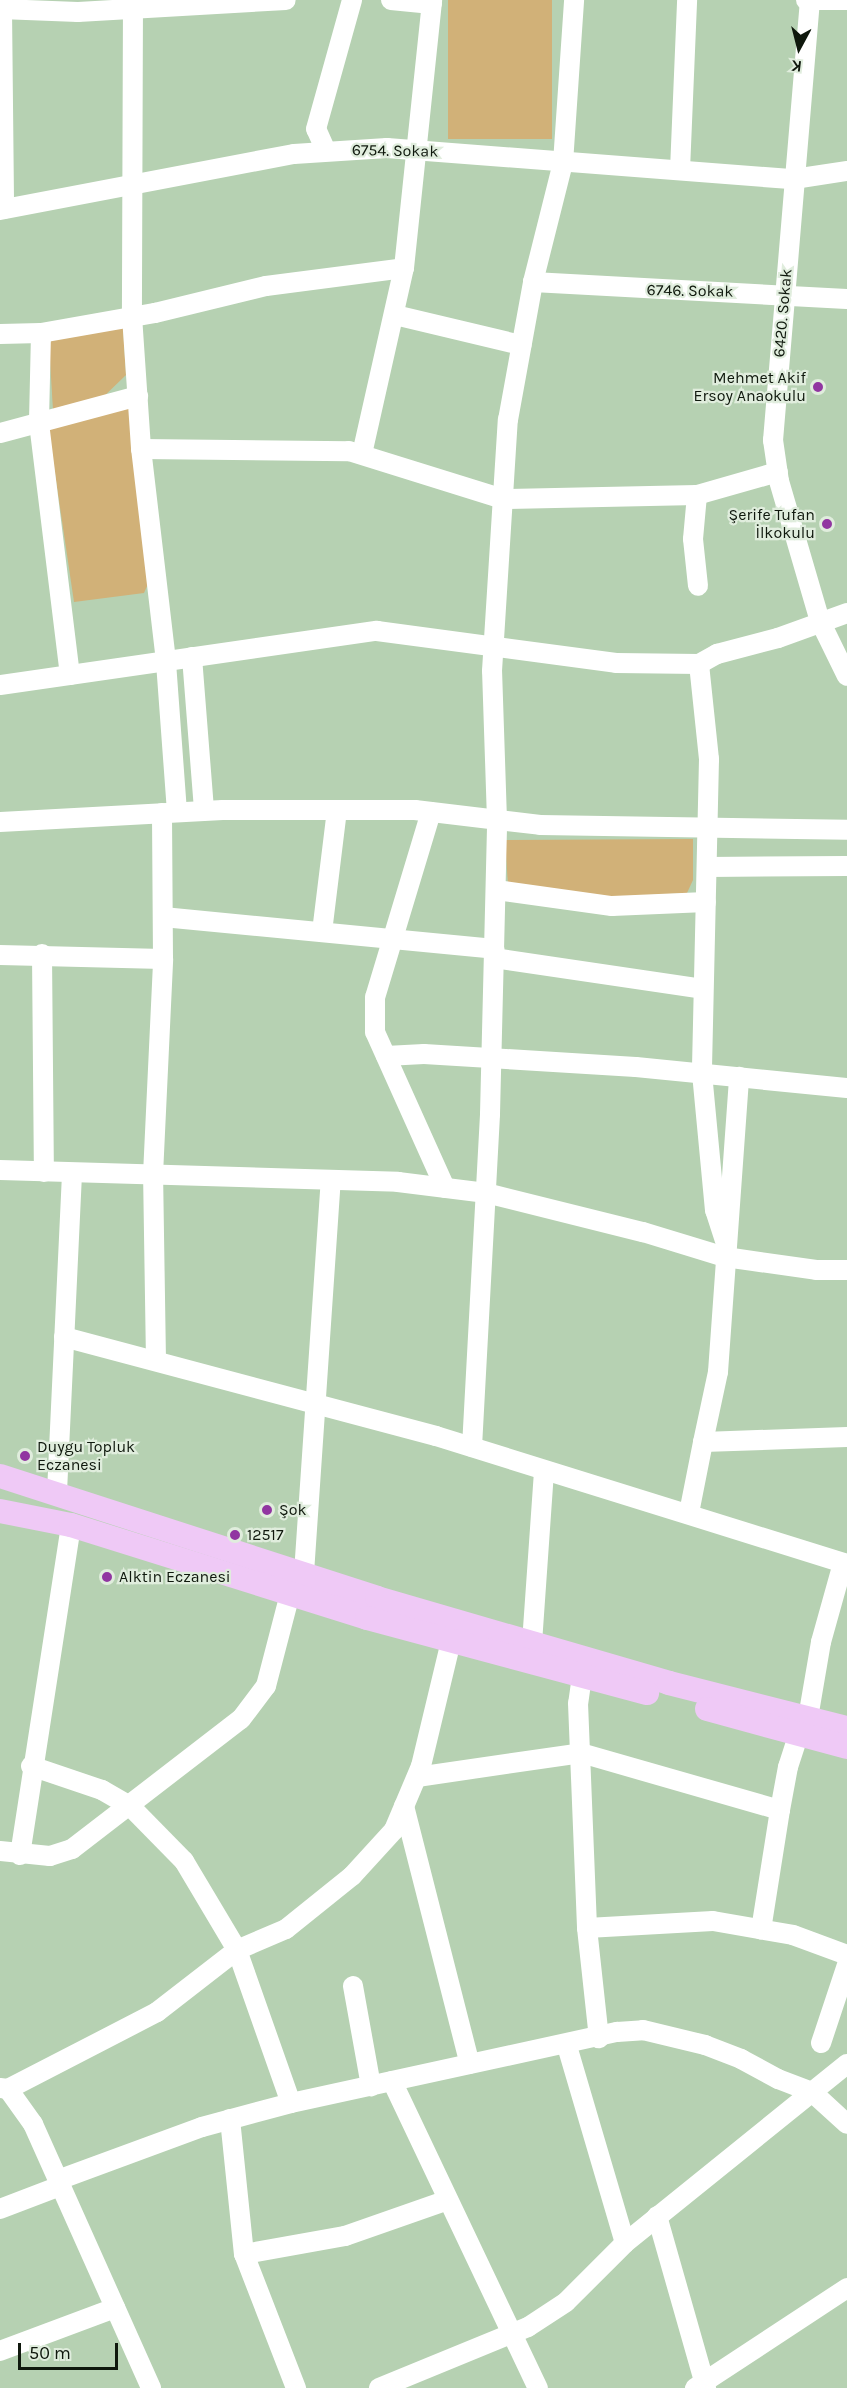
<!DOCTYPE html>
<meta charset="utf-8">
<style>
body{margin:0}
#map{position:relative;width:847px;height:2388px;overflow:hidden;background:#b6d1b2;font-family:Karla,sans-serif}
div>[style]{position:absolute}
.green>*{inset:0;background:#d1b178;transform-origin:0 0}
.minor>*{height:20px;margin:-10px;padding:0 10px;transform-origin:10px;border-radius:10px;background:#fff}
.major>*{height:24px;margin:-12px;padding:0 12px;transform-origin:12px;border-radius:12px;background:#efc9f6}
.dots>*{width:16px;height:16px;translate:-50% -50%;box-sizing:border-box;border:3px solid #e0eddd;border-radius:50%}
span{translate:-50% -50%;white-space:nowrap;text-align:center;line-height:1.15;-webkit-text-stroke:4.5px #e0eddd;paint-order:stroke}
.street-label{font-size:16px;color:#0f180d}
.poi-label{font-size:16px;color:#0f180d}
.right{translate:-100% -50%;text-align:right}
.left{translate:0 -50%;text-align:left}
.north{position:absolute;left:769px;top:18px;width:60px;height:60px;-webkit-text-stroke:4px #e0eddd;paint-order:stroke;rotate:187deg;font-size:16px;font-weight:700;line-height:24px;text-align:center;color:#0f180d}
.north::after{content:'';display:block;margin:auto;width:21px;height:27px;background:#0f180d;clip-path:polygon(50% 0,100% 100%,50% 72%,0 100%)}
.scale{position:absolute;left:18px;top:2343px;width:100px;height:27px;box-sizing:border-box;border:3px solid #0f180d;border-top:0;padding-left:8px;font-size:18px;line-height:21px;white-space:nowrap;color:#0f180d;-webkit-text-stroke:4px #e0eddd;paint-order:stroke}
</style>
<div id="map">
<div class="green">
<div style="left:448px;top:0;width:104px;height:139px"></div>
<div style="clip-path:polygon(123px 327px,126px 375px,96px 404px,53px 410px,49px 344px,53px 339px)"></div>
<div style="clip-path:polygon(128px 408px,135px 413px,148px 584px,144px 593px,74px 602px,49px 433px,52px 424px)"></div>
<div style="clip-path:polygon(693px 839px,693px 880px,687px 893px,615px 897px,508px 885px,505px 840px)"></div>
</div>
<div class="minor">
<div style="left:133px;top:0;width:316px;rotate:90.2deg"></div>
<div style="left:132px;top:316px;width:133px;rotate:86.1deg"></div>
<div style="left:391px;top:0;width:41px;rotate:5.6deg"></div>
<div style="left:806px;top:0;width:41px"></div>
<div style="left:810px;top:0;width:442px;rotate:94.8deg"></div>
<div style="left:773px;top:440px;width:41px;rotate:81.7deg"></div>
<div style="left:779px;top:481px;width:146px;rotate:73.7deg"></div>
<div style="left:820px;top:621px;width:61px;rotate:63.9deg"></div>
<div style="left:0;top:9px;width:78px;rotate:2.2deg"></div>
<div style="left:78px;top:12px;width:208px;rotate:-3.3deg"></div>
<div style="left:2px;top:9px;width:200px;rotate:89.4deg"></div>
<div style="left:326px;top:151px;width:24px;rotate:-114deg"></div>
<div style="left:316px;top:129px;width:134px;rotate:-74.4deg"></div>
<div style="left:680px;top:170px;width:170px;rotate:-87.6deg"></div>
<div style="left:0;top:210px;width:299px;rotate:-10.8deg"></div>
<div style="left:294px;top:154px;width:93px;rotate:-3.7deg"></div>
<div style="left:387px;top:148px;width:408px;rotate:4.4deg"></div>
<div style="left:794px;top:179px;width:54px;rotate:-8.6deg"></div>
<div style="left:533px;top:282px;width:314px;rotate:3.1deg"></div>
<div style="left:395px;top:315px;width:130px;rotate:13.4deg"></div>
<div style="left:41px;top:333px;width:90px;rotate:91.3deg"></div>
<div style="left:39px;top:423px;width:254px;rotate:83deg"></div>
<div style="left:0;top:334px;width:41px;rotate:-1.4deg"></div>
<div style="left:41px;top:333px;width:116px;rotate:-10deg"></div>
<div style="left:155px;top:313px;width:114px;rotate:-13.7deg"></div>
<div style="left:266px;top:286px;width:139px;rotate:-7.4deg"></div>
<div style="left:0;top:433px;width:143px;rotate:-15deg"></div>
<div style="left:362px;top:454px;width:191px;rotate:-77.3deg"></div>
<div style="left:404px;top:268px;width:269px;rotate:-84deg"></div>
<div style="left:697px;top:495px;width:44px;rotate:95.2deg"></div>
<div style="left:693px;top:539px;width:47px;rotate:83.9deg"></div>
<div style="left:192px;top:657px;width:154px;rotate:85.5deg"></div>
<div style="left:699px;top:664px;width:96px;rotate:84deg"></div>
<div style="left:709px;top:759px;width:314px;rotate:91.3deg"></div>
<div style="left:702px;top:1073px;width:138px;rotate:84.6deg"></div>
<div style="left:715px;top:1210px;width:32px;rotate:72deg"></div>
<div style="left:0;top:685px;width:381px;rotate:-8.2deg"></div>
<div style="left:377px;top:631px;width:241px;rotate:7.6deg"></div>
<div style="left:616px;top:663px;width:83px;rotate:0.7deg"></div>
<div style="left:699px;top:664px;width:21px;rotate:-29deg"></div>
<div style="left:717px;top:654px;width:63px;rotate:-14.7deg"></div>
<div style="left:778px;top:638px;width:73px;rotate:-19.9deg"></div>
<div style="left:177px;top:812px;width:151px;rotate:-94.2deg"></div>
<div style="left:166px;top:661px;width:213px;rotate:-96.7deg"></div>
<div style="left:141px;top:449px;width:208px;rotate:0.6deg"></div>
<div style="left:349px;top:451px;width:161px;rotate:17.3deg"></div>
<div style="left:503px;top:499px;width:194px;rotate:-1.2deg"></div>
<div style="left:697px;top:495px;width:84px;rotate:-15.9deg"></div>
<div style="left:431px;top:812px;width:193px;rotate:106.8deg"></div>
<div style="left:375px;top:997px;width:35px;rotate:90deg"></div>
<div style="left:375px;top:1032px;width:171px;rotate:65.8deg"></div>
<div style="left:0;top:822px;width:223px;rotate:-3.1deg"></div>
<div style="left:223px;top:810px;width:192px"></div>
<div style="left:415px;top:810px;width:126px;rotate:6.8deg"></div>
<div style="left:540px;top:825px;width:307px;rotate:0.9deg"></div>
<div style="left:707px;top:867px;width:140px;rotate:-0.4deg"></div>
<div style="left:496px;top:890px;width:117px;rotate:7.9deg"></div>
<div style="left:612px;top:906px;width:94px;rotate:-2.4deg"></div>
<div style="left:163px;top:917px;width:333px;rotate:5.5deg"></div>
<div style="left:322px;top:932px;width:123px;rotate:-83deg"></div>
<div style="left:42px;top:954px;width:218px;rotate:89.5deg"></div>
<div style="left:0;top:955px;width:163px;rotate:1.4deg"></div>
<div style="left:494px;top:958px;width:211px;rotate:8.4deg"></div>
<div style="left:386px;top:1056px;width:38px;rotate:-3deg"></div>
<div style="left:424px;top:1054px;width:212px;rotate:3.5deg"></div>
<div style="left:636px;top:1067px;width:212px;rotate:5.7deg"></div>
<div style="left:0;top:1170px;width:398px;rotate:1.7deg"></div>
<div style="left:398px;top:1182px;width:89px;rotate:7.1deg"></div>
<div style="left:486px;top:1193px;width:162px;rotate:14deg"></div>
<div style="left:643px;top:1232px;width:86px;rotate:17deg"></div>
<div style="left:725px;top:1257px;width:92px;rotate:8.1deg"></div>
<div style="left:816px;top:1270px;width:31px"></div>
<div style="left:64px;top:1337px;width:385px;rotate:14.9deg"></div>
<div style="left:436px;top:1436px;width:430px;rotate:17.3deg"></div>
<div style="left:156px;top:1361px;width:186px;rotate:-90.9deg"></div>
<div style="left:153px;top:1175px;width:216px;rotate:-87.3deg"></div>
<div style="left:163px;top:959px;width:146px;rotate:-90.4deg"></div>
<div style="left:703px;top:1442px;width:72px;rotate:-77.9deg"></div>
<div style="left:718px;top:1372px;width:296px;rotate:-85.9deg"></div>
<div style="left:472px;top:1447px;width:333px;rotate:-86.9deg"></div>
<div style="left:490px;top:1114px;width:294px;rotate:-88.6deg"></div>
<div style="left:497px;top:820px;width:149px;rotate:-91.9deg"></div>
<div style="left:492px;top:671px;width:252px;rotate:-86.4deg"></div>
<div style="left:508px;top:420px;width:140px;rotate:-79.7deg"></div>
<div style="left:533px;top:282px;width:123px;rotate:-75.9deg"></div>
<div style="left:563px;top:163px;width:163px;rotate:-86.1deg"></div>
<div style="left:57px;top:1492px;width:319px;rotate:-87.3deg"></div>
<div style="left:689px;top:1513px;width:72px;rotate:-78.8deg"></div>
<div style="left:703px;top:1442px;width:144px;rotate:-2deg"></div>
<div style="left:304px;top:1573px;width:394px;rotate:-86.1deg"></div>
<div style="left:532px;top:1643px;width:173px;rotate:-86deg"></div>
<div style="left:582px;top:1676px;width:27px;rotate:98deg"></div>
<div style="left:578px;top:1703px;width:225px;rotate:87.7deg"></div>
<div style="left:587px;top:1928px;width:111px;rotate:83.8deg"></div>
<div style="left:808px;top:1718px;width:77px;rotate:-80.3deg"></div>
<div style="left:821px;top:1642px;width:82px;rotate:-74.4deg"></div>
<div style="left:31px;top:1766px;width:75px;rotate:18.7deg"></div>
<div style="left:102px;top:1790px;width:32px;rotate:30deg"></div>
<div style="left:130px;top:1806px;width:77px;rotate:45.5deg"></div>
<div style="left:184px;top:1861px;width:104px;rotate:59.2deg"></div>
<div style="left:237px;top:1950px;width:162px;rotate:70.6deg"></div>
<div style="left:417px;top:1777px;width:166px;rotate:-8.3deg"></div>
<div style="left:581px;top:1753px;width:207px;rotate:16deg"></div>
<div style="left:780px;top:1810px;width:121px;rotate:99deg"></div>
<div style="left:404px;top:1806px;width:266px;rotate:75.7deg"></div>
<div style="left:780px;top:1810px;width:44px;rotate:-79.5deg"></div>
<div style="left:788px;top:1767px;width:35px;rotate:-72deg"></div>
<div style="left:0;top:1851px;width:50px;rotate:5.7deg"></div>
<div style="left:50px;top:1856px;width:23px;rotate:-18deg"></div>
<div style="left:72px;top:1849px;width:213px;rotate:-37.6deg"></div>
<div style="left:241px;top:1719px;width:41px;rotate:-52.9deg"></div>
<div style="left:266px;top:1686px;width:95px;rotate:-75.4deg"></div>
<div style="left:20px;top:1855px;width:334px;rotate:-81.2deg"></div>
<div style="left:587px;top:1928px;width:126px;rotate:-3.2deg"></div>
<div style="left:713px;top:1921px;width:81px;rotate:9.9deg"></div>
<div style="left:793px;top:1935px;width:58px;rotate:20.3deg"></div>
<div style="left:353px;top:1986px;width:102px;rotate:79.8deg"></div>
<div style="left:821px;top:2043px;width:82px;rotate:-71.6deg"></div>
<div style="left:567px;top:2046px;width:205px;rotate:73.6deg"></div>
<div style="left:392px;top:2081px;width:340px;rotate:64.6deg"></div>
<div style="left:0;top:2088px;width:8px;rotate:7deg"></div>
<div style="left:8px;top:2089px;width:43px;rotate:54.5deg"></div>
<div style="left:33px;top:2124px;width:289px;rotate:65.9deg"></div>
<div style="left:8px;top:2089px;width:168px;rotate:-27.3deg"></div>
<div style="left:157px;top:2012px;width:101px;rotate:-37.8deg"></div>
<div style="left:237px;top:1950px;width:53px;rotate:-23.2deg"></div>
<div style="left:286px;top:1929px;width:85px;rotate:-38.8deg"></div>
<div style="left:352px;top:1876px;width:62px;rotate:-47.6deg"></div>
<div style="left:394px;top:1830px;width:69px;rotate:-67.1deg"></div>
<div style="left:421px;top:1766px;width:129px;rotate:-76.5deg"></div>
<div style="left:230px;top:2119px;width:136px;rotate:84.1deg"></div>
<div style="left:244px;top:2254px;width:144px;rotate:68.8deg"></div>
<div style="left:58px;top:2180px;width:153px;rotate:-20.2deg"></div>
<div style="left:202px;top:2127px;width:92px;rotate:-15.1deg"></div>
<div style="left:291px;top:2103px;width:334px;rotate:-12.3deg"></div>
<div style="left:617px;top:2032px;width:26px;rotate:-4deg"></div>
<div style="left:643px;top:2030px;width:64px;rotate:13.6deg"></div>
<div style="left:705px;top:2045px;width:39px;rotate:21deg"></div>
<div style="left:741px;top:2059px;width:42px;rotate:28.4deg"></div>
<div style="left:778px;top:2079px;width:36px;rotate:21deg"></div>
<div style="left:812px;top:2092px;width:47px;rotate:42.4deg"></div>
<div style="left:0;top:2209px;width:64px;rotate:-21deg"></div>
<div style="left:657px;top:2216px;width:179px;rotate:74.1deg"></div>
<div style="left:244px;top:2254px;width:103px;rotate:-10.1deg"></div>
<div style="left:345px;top:2236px;width:109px;rotate:-19.3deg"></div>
<div style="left:0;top:2351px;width:123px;rotate:-20.5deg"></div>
<div style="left:379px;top:2388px;width:161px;rotate:-22.3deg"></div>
<div style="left:528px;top:2327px;width:45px;rotate:-33.3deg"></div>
<div style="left:566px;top:2302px;width:83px;rotate:-45deg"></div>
<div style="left:625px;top:2243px;width:285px;rotate:-38.9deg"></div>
<div style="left:695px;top:2388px;width:182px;rotate:-33.3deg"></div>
</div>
<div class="major">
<div style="left:0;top:1476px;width:396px;rotate:17.9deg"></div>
<div style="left:377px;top:1598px;width:304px;rotate:16.2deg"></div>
<div style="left:669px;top:1683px;width:184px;rotate:14.2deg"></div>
<div style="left:0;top:1511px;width:72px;rotate:11.2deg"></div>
<div style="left:71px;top:1525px;width:310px;rotate:17.4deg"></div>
<div style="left:367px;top:1618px;width:290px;rotate:15deg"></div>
<div style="left:707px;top:1709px;width:145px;rotate:15.2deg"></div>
</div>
<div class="dots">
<div style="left:818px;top:387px;background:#9136a1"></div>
<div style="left:827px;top:524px;background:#9136a1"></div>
<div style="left:25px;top:1456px;background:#9136a1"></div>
<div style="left:267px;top:1510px;background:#9136a1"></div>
<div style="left:235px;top:1535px;background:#9136a1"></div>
<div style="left:107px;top:1577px;background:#9136a1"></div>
</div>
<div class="street-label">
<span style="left:395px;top:151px;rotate:1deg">6754. Sokak</span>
<span style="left:690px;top:291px;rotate:1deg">6746. Sokak</span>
<span style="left:783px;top:313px;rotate:-85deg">6420. Sokak</span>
</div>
<div class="poi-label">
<span class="right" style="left:806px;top:387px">Mehmet Akif<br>Ersoy Anaokulu</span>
<span class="right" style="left:815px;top:524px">Şerife Tufan<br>İlkokulu</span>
<span class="left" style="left:37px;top:1456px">Duygu Topluk<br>Eczanesi</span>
<span class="left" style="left:279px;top:1510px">Şok</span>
<span class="left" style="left:247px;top:1535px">12517</span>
<span class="left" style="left:119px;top:1577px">Alktin Eczanesi</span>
</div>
<div class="north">K</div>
<div class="scale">50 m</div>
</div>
